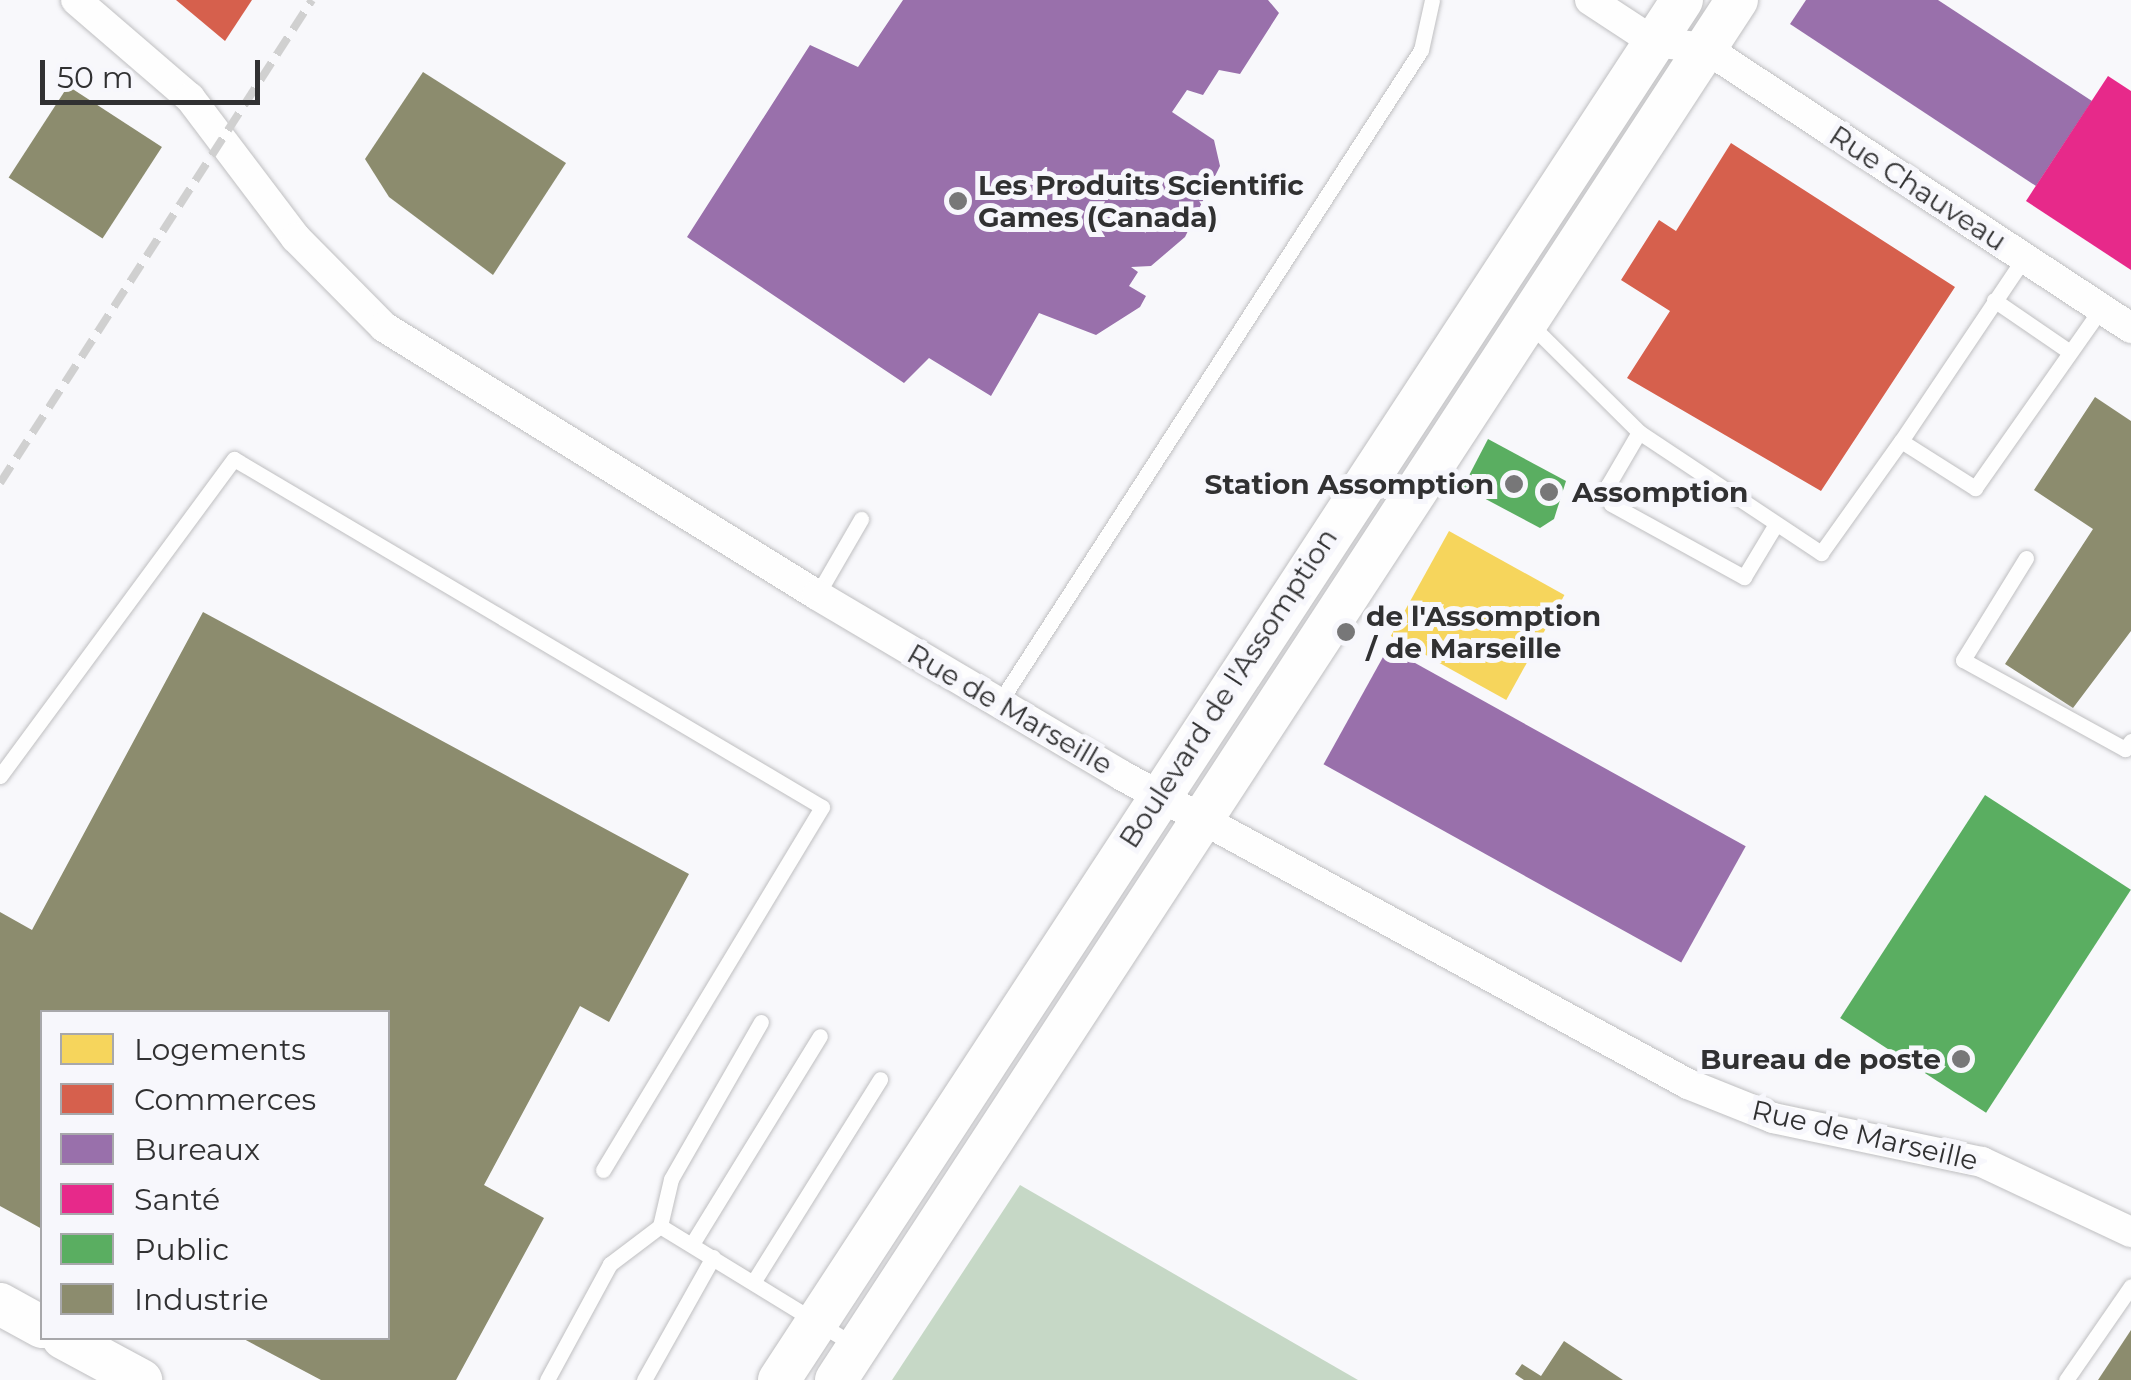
<!DOCTYPE html>
<meta charset="utf-8">
<style>
body{margin:0}
#map{position:relative;width:2131px;height:1380px;overflow:hidden;background:#f8f8fb;font-family:Montserrat,sans-serif}
div>[style]{position:absolute}
.forest>*{inset:0;background:#c6d8c6}
.homes>*{inset:0;background:#f6d55c;transform-origin:0 0}
.shops>*{inset:0;background:#d6604d}
.offices>*{inset:0;background:#9970ab;transform-origin:0 0}
.health>*{inset:0;background:#e7298a}
.public>*{inset:0;background:#5aae61;transform-origin:0 0}
.industry>*{inset:0;background:#8c8c6e;transform-origin:0 0}
.roads{filter:drop-shadow(0 0 2px #bfbfc1) drop-shadow(0 0 2px #bfbfc1)}
.lane>*{height:15px;margin:-7.5px;padding:0 7.5px;transform-origin:7.5px;border-radius:7.5px;background:#fefefe}
.street>*{height:30px;margin:-15px;padding:0 15px;transform-origin:15px;border-radius:15px;background:#fefefe}
.secondary>*{height:42px;margin:-21px;padding:0 21px;transform-origin:21px;border-radius:21px;background:#fefefe}
.rail>*{height:8px;margin-top:-4px;transform-origin:0;background:repeating-linear-gradient(90deg,#d0d0d0 0 20px,transparent 0 30px)}
.dots>*{width:28px;height:28px;translate:-50% -50%;box-sizing:border-box;border:5px solid #f7f7fc;border-radius:50%}
span{translate:-50% -50%;white-space:nowrap;text-align:center;line-height:1.15;-webkit-text-stroke:10px #f7f7fc;paint-order:stroke}
.poi-label{font-size:28px;color:#313132;font-weight:700}
.left{translate:0 -50%;text-align:left}
.right{translate:-100% -50%;text-align:right}
.street-label{font-size:28px;color:#313132}
.legend{position:absolute;left:40px;top:1010px;width:350px;height:330px;box-sizing:border-box;background:#f7f7fc;border:2px solid #a8a8ab;margin:0;padding:12px 18px;list-style:none;font-size:30px;color:#313132}
.legend li{display:flex;align-items:center;gap:20px;height:50px}
.legend b{width:50px;border:2px solid #a8a8ab}
.scale{position:absolute;left:40px;top:60px;width:220px;height:45px;box-sizing:border-box;border:5px solid #313132;border-top:0;padding-left:12px;font-size:30px;line-height:35px;white-space:nowrap;color:#313132;-webkit-text-stroke:8px #f7f7fc;paint-order:stroke}
</style>
<div id="map">
<div class="forest">
<div style="clip-path:polygon(1020px 1185px,1358px 1380px,892px 1380px)"></div>
</div>
<div class="homes">
<div style="left:1449px;top:531px;width:132px;height:120px;rotate:29deg"></div>
</div>
<div class="shops">
<div style="clip-path:polygon(176px 0,252px 0,225px 41px)"></div>
<div style="clip-path:polygon(1731px 143px,1955px 287px,1821px 491px,1627px 378px,1670px 311px,1621px 280px,1659px 220px,1676px 231px)"></div>
</div>
<div class="offices">
<div style="clip-path:polygon(903px 0,1268px 0,1279px 13px,1240px 74px,1219px 70px,1203px 95px,1187px 90px,1172px 112px,1214px 140px,1220px 166px,1185px 237px,1151px 266px,1131px 267px,1138px 272px,1129px 286px,1146px 296px,1140px 307px,1096px 335px,1039px 313px,991px 396px,929px 358px,904px 383px,687px 237px,810px 45px,858px 67px)"></div>
<div style="clip-path:polygon(1806px 0,1938px 0,2092px 101px,2036px 186px,1790px 24px)"></div>
<div style="left:1388px;top:648px;width:409px;height:133px;rotate:29deg"></div>
</div>
<div class="health">
<div style="clip-path:polygon(2108px 76px,2131px 91px,2131px 270px,2026px 201px)"></div>
</div>
<div class="public">
<div style="clip-path:polygon(1488px 439px,1566px 481px,1554px 519px,1540px 528px,1463px 487px)"></div>
<div style="left:1985px;top:795px;width:174px;height:266px;rotate:33deg"></div>
</div>
<div class="industry">
<div style="clip-path:polygon(423px 72px,566px 163px,493px 275px,389px 197px,365px 159px)"></div>
<div style="left:68px;top:86px;width:112px;height:109px;rotate:33deg"></div>
<div style="clip-path:polygon(2095px 397px,2131px 421px,2131px 631px,2073px 708px,2005px 664px,2093px 529px,2034px 490px)"></div>
<div style="clip-path:polygon(203px 612px,689px 874px,609px 1022px,580px 1006px,484px 1185px,544px 1218px,456px 1380px,321px 1380px,242px 1338px,388px 1338px,388px 1012px,42px 1012px,42px 1229px,0 1206px,0 912px,32px 930px)"></div>
<div style="clip-path:polygon(2131px 1330px,2131px 1380px,2098px 1380px)"></div>
<div style="clip-path:polygon(1564px 1341px,1623px 1380px,1524px 1380px,1515px 1374px,1522px 1364px,1541px 1376px)"></div>
</div>
<div class="roads">
<div class="lane">
<div style="left:2024px;top:258px;width:220px;rotate:123.9deg"></div>
<div style="left:1901px;top:441px;width:88px;rotate:32.4deg"></div>
<div style="left:1975px;top:488px;width:219px;rotate:-54.9deg"></div>
<div style="left:1994px;top:300px;width:92px;rotate:34.4deg"></div>
<div style="left:1529px;top:323px;width:155px;rotate:44.7deg"></div>
<div style="left:1639px;top:432px;width:219px;rotate:33.6deg"></div>
<div style="left:1821px;top:553px;width:138px;rotate:-54.5deg"></div>
<div style="left:1639px;top:432px;width:61px;rotate:120.3deg"></div>
<div style="left:1608px;top:485px;width:19px;rotate:81deg"></div>
<div style="left:1611px;top:504px;width:152px;rotate:28.8deg"></div>
<div style="left:1744px;top:577px;width:62px;rotate:-58.9deg"></div>
<div style="left:2026px;top:558px;width:120px;rotate:121.7deg"></div>
<div style="left:1963px;top:660px;width:185px;rotate:28.8deg"></div>
<div style="left:2125px;top:749px;width:10px;rotate:-53deg"></div>
<div style="left:817px;top:595px;width:88px;rotate:-59.9deg"></div>
<div style="left:999px;top:703px;width:777px;rotate:-57.13deg"></div>
<div style="left:1421px;top:50px;width:51px;rotate:-77.6deg"></div>
<div style="left:0;top:776px;width:394px;rotate:-53.6deg"></div>
<div style="left:234px;top:459px;width:683px;rotate:30.62deg"></div>
<div style="left:822px;top:807px;width:424px;rotate:121.1deg"></div>
<div style="left:660px;top:1226px;width:48px;rotate:-76.8deg"></div>
<div style="left:671px;top:1179px;width:181px;rotate:-60.2deg"></div>
<div style="left:692px;top:1244px;width:244px;rotate:-58.4deg"></div>
<div style="left:754px;top:1281px;width:238px;rotate:-58deg"></div>
<div style="left:547px;top:1380px;width:132px;rotate:-61.5deg"></div>
<div style="left:610px;top:1264px;width:63px;rotate:-37.2deg"></div>
<div style="left:660px;top:1226px;width:228px;rotate:31.5deg"></div>
<div style="left:644px;top:1380px;width:141px;rotate:-60.7deg"></div>
<div style="left:2066px;top:1380px;width:114px;rotate:-55.3deg"></div>
</div>
<div class="street">
<div style="left:76px;top:0;width:150px;rotate:40.7deg"></div>
<div style="left:190px;top:98px;width:176px;rotate:52.9deg"></div>
<div style="left:296px;top:238px;width:125px;rotate:45.3deg"></div>
<div style="left:384px;top:327px;width:509px;rotate:31.75deg"></div>
<div style="left:817px;top:595px;width:353px;rotate:30.6deg"></div>
<div style="left:1121px;top:775px;width:646px;rotate:28.59deg"></div>
<div style="left:1688px;top:1084px;width:92px;rotate:21.8deg"></div>
<div style="left:1773px;top:1118px;width:214px;rotate:11.9deg"></div>
<div style="left:1982px;top:1162px;width:165px;rotate:25.2deg"></div>
<div style="left:1590px;top:0;width:77px;rotate:33.3deg"></div>
<div style="left:1654px;top:42px;width:51px;rotate:6.7deg"></div>
<div style="left:1705px;top:48px;width:510px;rotate:33.32deg"></div>
</div>
<div class="secondary">
<div style="left:0;top:1304px;width:48px;rotate:28.7deg"></div>
<div style="left:63px;top:1338px;width:89px;rotate:28.3deg"></div>
<div style="left:779px;top:1380px;width:1649px;rotate:-56.8deg"></div>
<div style="left:836px;top:1380px;width:1648px;rotate:-56.86deg"></div>
</div>
</div>
<div class="rail">
<div style="left:0;top:483px;width:575px;rotate:-57.14deg"></div>
</div>
<div class="dots">
<div style="left:958px;top:201px;background:#777778"></div>
<div style="left:1514px;top:484px;background:#777778"></div>
<div style="left:1549px;top:492px;background:#777778"></div>
<div style="left:1346px;top:632px;background:#777778"></div>
<div style="left:1961px;top:1059px;background:#777778"></div>
</div>
<div class="poi-label">
<span class="left" style="left:978px;top:201px">Les Produits Scientific<br>Games (Canada)</span>
<span class="right" style="left:1494px;top:484px">Station Assomption</span>
<span class="left" style="left:1572px;top:492px">Assomption</span>
<span class="left" style="left:1366px;top:632px">de l'Assomption<br>/ de Marseille</span>
<span class="right" style="left:1941px;top:1059px">Bureau de poste</span>
</div>
<div class="street-label">
<span style="left:1918px;top:188px;rotate:33deg">Rue Chauveau</span>
<span style="left:1228px;top:688px;rotate:-57deg">Boulevard de l'Assomption</span>
<span style="left:1010px;top:709px;rotate:30deg">Rue de Marseille</span>
<span style="left:1865px;top:1135px;rotate:13deg">Rue de Marseille</span>
</div>
<ul class="legend">
<li><b style="height:28px;background:#f6d55c"></b>Logements</li>
<li><b style="height:28px;background:#d6604d"></b>Commerces</li>
<li><b style="height:28px;background:#9970ab"></b>Bureaux</li>
<li><b style="height:28px;background:#e7298a"></b>Santé</li>
<li><b style="height:28px;background:#5aae61"></b>Public</li>
<li><b style="height:28px;background:#8c8c6e"></b>Industrie</li>
</ul>
<div class="scale">50 m</div>
</div>
